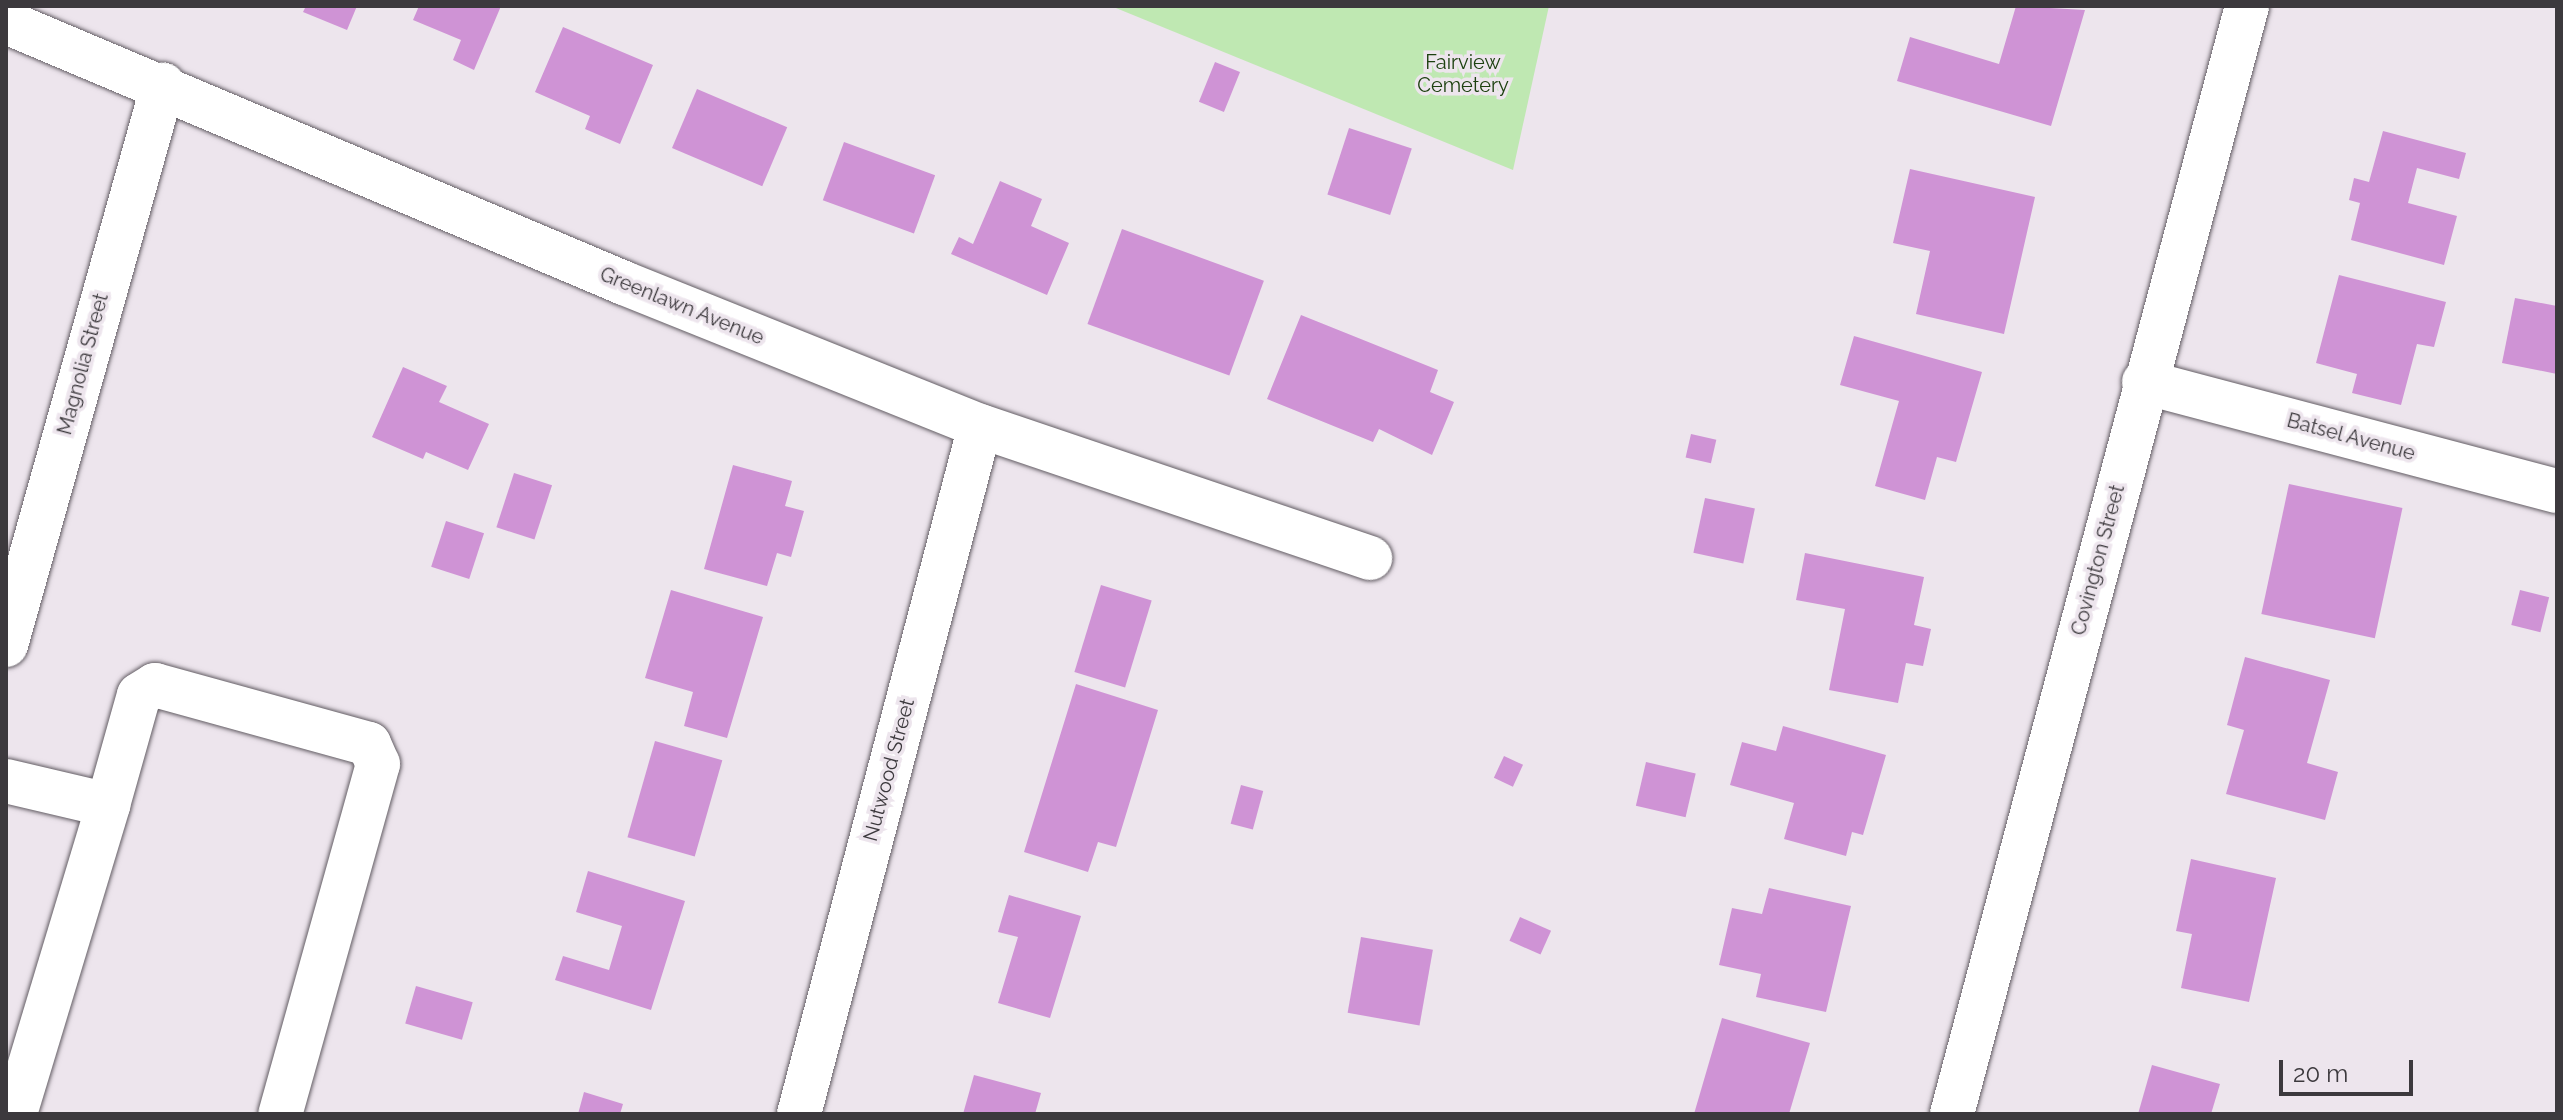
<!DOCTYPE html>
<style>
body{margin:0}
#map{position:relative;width:2563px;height:1120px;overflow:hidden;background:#ede5ed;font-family:Raleway,sans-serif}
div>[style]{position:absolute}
.green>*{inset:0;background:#bfe8b2}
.building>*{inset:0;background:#cf93d5;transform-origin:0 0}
.roads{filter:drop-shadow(0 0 2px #635d64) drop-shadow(0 0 2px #635d64)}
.minor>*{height:44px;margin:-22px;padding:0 22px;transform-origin:22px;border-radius:22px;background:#fff}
span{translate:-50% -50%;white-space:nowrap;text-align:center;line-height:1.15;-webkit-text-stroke:7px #ede5ed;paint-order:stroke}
.park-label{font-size:20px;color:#1d4110}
.street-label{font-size:20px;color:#3c393d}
.frame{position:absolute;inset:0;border:8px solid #3c393d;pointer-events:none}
.scale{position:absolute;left:2279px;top:1060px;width:134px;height:36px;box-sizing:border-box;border:4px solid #3c393d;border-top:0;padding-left:10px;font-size:24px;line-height:28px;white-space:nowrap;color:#3c393d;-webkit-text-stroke:6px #ede5ed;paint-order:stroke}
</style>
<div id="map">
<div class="green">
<div style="clip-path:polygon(1111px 6px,1549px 6px,1513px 170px)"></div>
</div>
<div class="building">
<div style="clip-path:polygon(306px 6px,357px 6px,347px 30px,303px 12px)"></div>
<div style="clip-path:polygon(419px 6px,501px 6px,474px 70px,453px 60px,461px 40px,413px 20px)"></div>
<div style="clip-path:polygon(2016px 6px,2085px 10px,2051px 126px,1897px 81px,1910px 37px,1999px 64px)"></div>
<div style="clip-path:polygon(563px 27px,653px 65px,620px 144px,585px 129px,590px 116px,535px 92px)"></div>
<div style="left:1215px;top:62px;width:27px;height:43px;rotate:22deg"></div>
<div style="left:697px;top:89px;width:98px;height:64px;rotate:23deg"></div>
<div style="left:1349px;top:128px;width:66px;height:70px;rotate:18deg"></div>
<div style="clip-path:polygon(2383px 131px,2466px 153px,2459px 179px,2417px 168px,2408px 203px,2457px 216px,2444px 265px,2351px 240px,2360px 203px,2349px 200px,2354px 178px,2369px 182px)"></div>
<div style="left:844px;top:142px;width:97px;height:62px;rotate:20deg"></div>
<div style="clip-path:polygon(1910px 169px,2035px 197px,2004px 334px,1916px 314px,1930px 251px,1893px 243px)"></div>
<div style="clip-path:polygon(1000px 181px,1042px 199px,1031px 226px,1069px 243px,1047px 295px,951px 254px,959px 237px,973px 244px)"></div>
<div style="left:1122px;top:229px;width:151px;height:101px;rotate:20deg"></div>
<div style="clip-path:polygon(2339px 275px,2446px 302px,2434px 347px,2417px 344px,2401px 405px,2352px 393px,2357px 374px,2316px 363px)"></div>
<div style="clip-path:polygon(2515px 298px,2557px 306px,2557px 374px,2502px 363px)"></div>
<div style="clip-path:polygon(1301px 315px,1438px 370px,1430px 392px,1454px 402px,1432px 455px,1379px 429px,1373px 442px,1267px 399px)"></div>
<div style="clip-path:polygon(1854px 336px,1982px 372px,1956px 462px,1937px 457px,1925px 500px,1875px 486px,1899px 401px,1840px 385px)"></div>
<div style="clip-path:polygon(403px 367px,447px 386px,439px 402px,489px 424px,468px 470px,426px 452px,423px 459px,372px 437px)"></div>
<div style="left:1691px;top:434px;width:26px;height:24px;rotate:13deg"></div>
<div style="clip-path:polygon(733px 465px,792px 481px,785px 506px,804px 511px,791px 557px,777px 553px,767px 586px,704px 569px)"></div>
<div style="left:514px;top:473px;width:40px;height:57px;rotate:18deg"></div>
<div style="left:2289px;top:484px;width:116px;height:133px;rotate:12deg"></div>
<div style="left:1705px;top:498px;width:51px;height:56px;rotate:12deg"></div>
<div style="left:446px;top:521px;width:40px;height:48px;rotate:18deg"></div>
<div style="clip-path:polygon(1805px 553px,1924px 577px,1914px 625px,1931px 629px,1923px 666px,1906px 663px,1898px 703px,1829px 690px,1845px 609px,1796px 600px)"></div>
<div style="left:1101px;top:585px;width:53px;height:91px;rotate:17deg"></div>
<div style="clip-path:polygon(671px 590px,763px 617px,727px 738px,684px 726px,693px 692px,645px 678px)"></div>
<div style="left:2520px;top:590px;width:30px;height:36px;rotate:14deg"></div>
<div style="clip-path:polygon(2245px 657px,2330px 680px,2307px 763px,2338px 772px,2325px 820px,2226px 794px,2244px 730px,2227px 725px)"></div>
<div style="clip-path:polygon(1076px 684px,1158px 710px,1116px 847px,1098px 842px,1088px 872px,1024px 852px)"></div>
<div style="clip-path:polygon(1783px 726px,1886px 755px,1863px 835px,1852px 832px,1846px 856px,1784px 839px,1794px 803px,1730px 785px,1742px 742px,1776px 751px)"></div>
<div style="left:655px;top:741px;width:70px;height:100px;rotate:16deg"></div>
<div style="left:1504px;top:756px;width:21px;height:24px;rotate:25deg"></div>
<div style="left:1646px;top:762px;width:51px;height:45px;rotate:13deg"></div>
<div style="left:1241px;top:785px;width:23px;height:40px;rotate:15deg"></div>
<div style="clip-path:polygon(2191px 859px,2276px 878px,2249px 1002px,2181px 988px,2192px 934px,2176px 931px)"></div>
<div style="clip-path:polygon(588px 871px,685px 901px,651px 1010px,555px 980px,563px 956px,609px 970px,622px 926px,576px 912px)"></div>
<div style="clip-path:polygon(1769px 888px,1851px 906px,1826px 1012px,1756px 997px,1761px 974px,1719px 965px,1732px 908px,1762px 914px)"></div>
<div style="clip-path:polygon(1009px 895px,1081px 916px,1050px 1018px,998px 1003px,1018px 937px,998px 932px)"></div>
<div style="left:1520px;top:917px;width:34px;height:26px;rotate:24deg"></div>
<div style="left:1361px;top:937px;width:73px;height:77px;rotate:10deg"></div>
<div style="left:416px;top:986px;width:59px;height:39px;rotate:16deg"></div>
<div style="clip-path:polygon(1722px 1018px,1810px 1043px,1789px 1114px,1694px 1114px)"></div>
<div style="clip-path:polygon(2152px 1065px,2220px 1084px,2211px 1114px,2138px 1114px)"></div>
<div style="clip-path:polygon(974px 1075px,1041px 1093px,1035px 1114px,963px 1114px)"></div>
<div style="clip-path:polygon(584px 1092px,623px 1104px,620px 1114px,578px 1114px)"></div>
</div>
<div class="roads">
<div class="minor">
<div style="left:6px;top:22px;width:671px;rotate:22.9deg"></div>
<div style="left:624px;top:283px;width:384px;rotate:21.9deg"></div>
<div style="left:980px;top:426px;width:412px;rotate:18.7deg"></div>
<div style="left:2144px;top:382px;width:427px;rotate:14.8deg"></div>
<div style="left:6px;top:645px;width:582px;rotate:-74.34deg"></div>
<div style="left:6px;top:781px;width:105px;rotate:13.2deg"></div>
<div style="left:108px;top:805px;width:114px;rotate:-74.3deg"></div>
<div style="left:139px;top:695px;width:19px;rotate:-32deg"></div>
<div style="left:155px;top:685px;width:222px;rotate:15.4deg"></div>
<div style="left:369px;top:744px;width:22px;rotate:66deg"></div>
<div style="left:378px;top:764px;width:363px;rotate:105.6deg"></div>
<div style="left:15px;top:1114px;width:323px;rotate:-73.2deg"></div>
<div style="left:799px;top:1114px;width:711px;rotate:-75.26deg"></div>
<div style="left:1952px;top:1114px;width:1147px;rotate:-75.09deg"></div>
</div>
</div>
<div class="park-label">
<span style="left:1463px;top:74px">Fairview<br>Cemetery</span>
</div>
<div class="street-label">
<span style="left:682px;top:306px;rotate:22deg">Greenlawn Avenue</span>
<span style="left:83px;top:364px;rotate:-75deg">Magnolia Street</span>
<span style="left:2351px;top:437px;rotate:15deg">Batsel Avenue</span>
<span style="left:2098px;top:560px;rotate:-75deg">Covington Street</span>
<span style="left:889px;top:770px;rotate:-75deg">Nutwood Street</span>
</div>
<div class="frame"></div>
<div class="scale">20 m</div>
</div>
